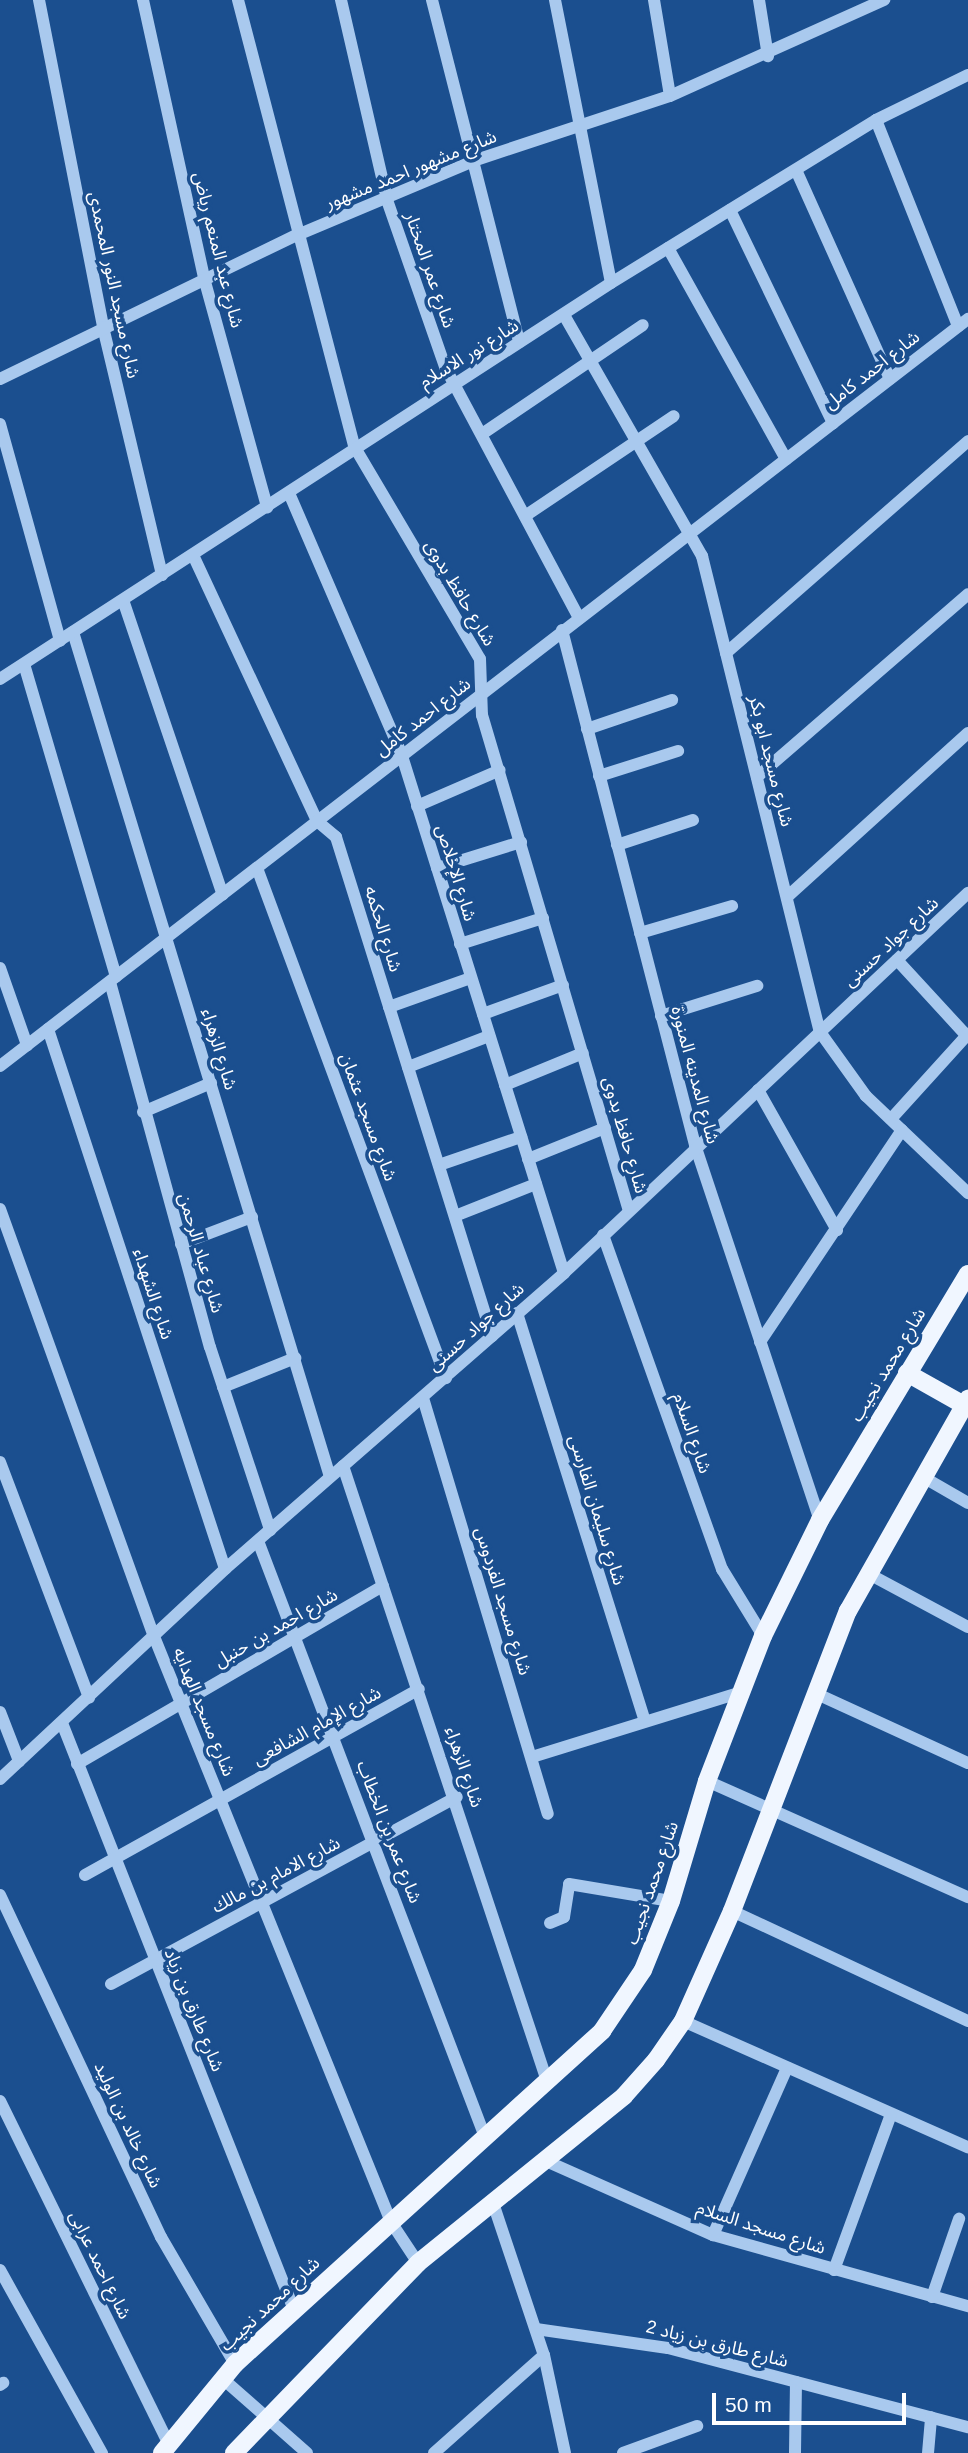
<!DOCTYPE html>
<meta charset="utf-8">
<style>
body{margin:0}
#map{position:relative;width:968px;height:2453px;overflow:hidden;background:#1b4f8f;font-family:Helvetica,"Noto Sans Arabic",sans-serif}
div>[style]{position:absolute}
.minor>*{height:12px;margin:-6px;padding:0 6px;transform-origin:6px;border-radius:6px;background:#a9c9ee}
.major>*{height:18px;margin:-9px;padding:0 9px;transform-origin:9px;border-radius:9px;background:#f0f6ff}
span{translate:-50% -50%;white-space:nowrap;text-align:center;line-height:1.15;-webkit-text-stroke:7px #1b4f8f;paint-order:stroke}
.street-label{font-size:18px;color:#fff}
.scale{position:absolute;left:712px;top:2393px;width:194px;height:32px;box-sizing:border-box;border:4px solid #fff;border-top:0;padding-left:9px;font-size:21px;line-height:24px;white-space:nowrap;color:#fff;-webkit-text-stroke:5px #1b4f8f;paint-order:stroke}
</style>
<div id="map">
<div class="minor">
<div style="left:39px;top:0;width:333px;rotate:78.9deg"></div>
<div style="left:103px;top:327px;width:255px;rotate:76.6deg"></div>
<div style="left:143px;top:0;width:285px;rotate:77.6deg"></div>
<div style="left:204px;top:278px;width:238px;rotate:74.6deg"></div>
<div style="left:238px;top:0;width:461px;rotate:75.4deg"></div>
<div style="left:354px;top:446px;width:247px;rotate:59.4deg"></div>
<div style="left:480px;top:659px;width:56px;rotate:88deg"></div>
<div style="left:482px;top:715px;width:517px;rotate:73.49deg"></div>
<div style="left:341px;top:0;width:205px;rotate:77deg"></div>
<div style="left:387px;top:200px;width:177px;rotate:70.8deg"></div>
<div style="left:445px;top:367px;width:285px;rotate:61.9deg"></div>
<div style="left:432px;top:0;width:353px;rotate:75.7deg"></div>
<div style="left:555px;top:0;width:288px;rotate:78.8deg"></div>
<div style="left:654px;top:0;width:97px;rotate:80.5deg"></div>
<div style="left:759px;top:0;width:57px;rotate:80.9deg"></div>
<div style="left:876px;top:120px;width:222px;rotate:68.3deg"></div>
<div style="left:796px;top:170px;width:229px;rotate:65.8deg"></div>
<div style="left:730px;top:210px;width:237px;rotate:64.2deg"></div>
<div style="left:668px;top:248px;width:242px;rotate:60.8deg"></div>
<div style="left:564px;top:315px;width:278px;rotate:60.2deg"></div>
<div style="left:702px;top:556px;width:490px;rotate:76.1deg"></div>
<div style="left:820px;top:1032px;width:79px;rotate:54.3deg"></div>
<div style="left:866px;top:1096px;width:141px;rotate:43.6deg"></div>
<div style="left:0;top:379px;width:328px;rotate:-25.9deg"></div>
<div style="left:295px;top:236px;width:193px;rotate:-22.8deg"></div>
<div style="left:473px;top:161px;width:207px;rotate:-18.3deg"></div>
<div style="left:670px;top:96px;width:235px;rotate:-24.2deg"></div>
<div style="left:0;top:424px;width:225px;rotate:74.5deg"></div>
<div style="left:482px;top:434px;width:194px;rotate:-34.1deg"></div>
<div style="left:289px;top:493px;width:286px;rotate:66.7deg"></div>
<div style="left:402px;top:756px;width:542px;rotate:72.6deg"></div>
<div style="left:525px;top:516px;width:179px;rotate:-33.9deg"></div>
<div style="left:193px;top:555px;width:293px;rotate:65deg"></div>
<div style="left:317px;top:821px;width:25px;rotate:40deg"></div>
<div style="left:336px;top:837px;width:523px;rotate:72.64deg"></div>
<div style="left:123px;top:600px;width:311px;rotate:71.3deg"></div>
<div style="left:562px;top:630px;width:532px;rotate:75.52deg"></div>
<div style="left:695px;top:1145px;width:395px;rotate:71.6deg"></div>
<div style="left:73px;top:632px;width:883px;rotate:73.08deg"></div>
<div style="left:726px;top:653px;width:322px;rotate:-41.2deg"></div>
<div style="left:24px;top:664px;width:326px;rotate:73.6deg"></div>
<div style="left:0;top:679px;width:728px;rotate:-32.95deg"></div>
<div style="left:611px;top:283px;width:311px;rotate:-31.6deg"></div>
<div style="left:876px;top:120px;width:102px;rotate:-26.1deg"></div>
<div style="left:587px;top:729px;width:90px;rotate:-18.8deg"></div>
<div style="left:599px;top:776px;width:83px;rotate:-17.6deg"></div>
<div style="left:757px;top:777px;width:279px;rotate:-40.9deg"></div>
<div style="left:417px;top:806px;width:90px;rotate:-23.4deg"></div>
<div style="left:617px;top:845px;width:80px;rotate:-18.2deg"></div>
<div style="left:257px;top:868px;width:544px;rotate:69.67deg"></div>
<div style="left:437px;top:868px;width:88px;rotate:-17.2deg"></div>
<div style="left:787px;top:897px;width:244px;rotate:-42.2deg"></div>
<div style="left:640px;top:933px;width:96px;rotate:-16.4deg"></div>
<div style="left:460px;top:944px;width:87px;rotate:-17.4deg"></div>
<div style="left:897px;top:960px;width:103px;rotate:47.4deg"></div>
<div style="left:0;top:968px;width:82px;rotate:70.7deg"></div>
<div style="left:110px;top:982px;width:378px;rotate:74.7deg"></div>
<div style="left:210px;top:1347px;width:193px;rotate:71.8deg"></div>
<div style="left:389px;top:1007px;width:87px;rotate:-19.5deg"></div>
<div style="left:483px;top:1014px;width:85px;rotate:-19.9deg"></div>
<div style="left:661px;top:1016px;width:101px;rotate:-17.4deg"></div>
<div style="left:48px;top:1029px;width:568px;rotate:71.85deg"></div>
<div style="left:0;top:1066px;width:1223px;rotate:-37.66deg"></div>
<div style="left:408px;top:1067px;width:87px;rotate:-20.9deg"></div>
<div style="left:505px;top:1085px;width:84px;rotate:-22.3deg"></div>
<div style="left:758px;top:1090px;width:161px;rotate:60.6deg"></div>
<div style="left:143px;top:1112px;width:74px;rotate:-23.1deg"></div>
<div style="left:891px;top:1119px;width:115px;rotate:-47.8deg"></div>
<div style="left:528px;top:1159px;width:83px;rotate:-21.9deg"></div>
<div style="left:439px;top:1165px;width:87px;rotate:-18.9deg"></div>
<div style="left:0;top:1209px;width:452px;rotate:70.2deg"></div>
<div style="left:153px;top:1634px;width:634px;rotate:67.96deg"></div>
<div style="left:391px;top:2222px;width:49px;rotate:56.6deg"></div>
<div style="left:455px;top:1216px;width:87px;rotate:-21.6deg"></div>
<div style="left:603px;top:1235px;width:355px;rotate:70.4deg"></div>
<div style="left:722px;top:1569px;width:79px;rotate:58.5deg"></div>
<div style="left:181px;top:1244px;width:76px;rotate:-20.8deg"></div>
<div style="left:517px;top:1313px;width:424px;rotate:72.6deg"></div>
<div style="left:760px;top:1342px;width:255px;rotate:-56.2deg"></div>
<div style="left:223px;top:1387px;width:78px;rotate:-21.9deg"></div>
<div style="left:423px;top:1398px;width:434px;rotate:73.3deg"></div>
<div style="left:0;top:1462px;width:252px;rotate:69.3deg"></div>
<div style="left:343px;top:1466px;width:648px;rotate:71.65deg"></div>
<div style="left:923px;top:1477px;width:52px;rotate:30deg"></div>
<div style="left:258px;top:1541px;width:638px;rotate:69.15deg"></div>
<div style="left:869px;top:1574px;width:112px;rotate:28.2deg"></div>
<div style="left:815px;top:1693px;width:168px;rotate:24.6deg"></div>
<div style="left:0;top:1712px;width:53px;rotate:68.8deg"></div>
<div style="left:62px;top:1723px;width:631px;rotate:68.43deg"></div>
<div style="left:532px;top:1757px;width:217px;rotate:-17.2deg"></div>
<div style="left:77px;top:1764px;width:354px;rotate:-30.2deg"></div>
<div style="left:0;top:1779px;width:308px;rotate:-43deg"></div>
<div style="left:225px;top:1569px;width:450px;rotate:-41.1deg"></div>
<div style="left:564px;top:1273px;width:555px;rotate:-43.25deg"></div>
<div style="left:707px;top:1781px;width:286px;rotate:24deg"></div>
<div style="left:85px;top:1875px;width:382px;rotate:-29.1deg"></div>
<div style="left:0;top:1895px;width:378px;rotate:64.8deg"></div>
<div style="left:161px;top:2237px;width:147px;rotate:59.8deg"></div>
<div style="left:732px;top:1911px;width:260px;rotate:25deg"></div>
<div style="left:550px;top:1923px;width:15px;rotate:-23deg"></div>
<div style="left:564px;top:1917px;width:33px;rotate:-81deg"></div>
<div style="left:569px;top:1884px;width:103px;rotate:9.5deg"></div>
<div style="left:111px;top:1984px;width:393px;rotate:-28.4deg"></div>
<div style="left:683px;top:2021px;width:312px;rotate:23.9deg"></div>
<div style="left:0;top:2101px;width:382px;rotate:63.8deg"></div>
<div style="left:546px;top:2161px;width:183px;rotate:23.9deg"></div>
<div style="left:713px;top:2235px;width:265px;rotate:15.6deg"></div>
<div style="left:492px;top:2200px;width:163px;rotate:71.5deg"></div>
<div style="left:544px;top:2355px;width:100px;rotate:77.9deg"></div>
<div style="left:713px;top:2235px;width:183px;rotate:-66.1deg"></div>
<div style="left:0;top:2270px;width:210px;rotate:60.9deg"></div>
<div style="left:834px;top:2270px;width:166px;rotate:-69.9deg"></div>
<div style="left:932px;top:2297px;width:83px;rotate:-70.9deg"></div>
<div style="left:536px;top:2329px;width:133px;rotate:8.2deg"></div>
<div style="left:668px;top:2348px;width:310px;rotate:14.8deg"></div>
<div style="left:223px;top:2379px;width:112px;rotate:41.4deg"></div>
<div style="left:0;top:2385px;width:4px;rotate:-34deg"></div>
<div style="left:434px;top:2453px;width:147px;rotate:-41.7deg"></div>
<div style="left:623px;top:2453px;width:79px;rotate:-20deg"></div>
<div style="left:795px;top:2453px;width:71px;rotate:-89.2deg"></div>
<div style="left:928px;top:2453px;width:36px;rotate:-85deg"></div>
</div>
<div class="major">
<div style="left:907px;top:1373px;width:65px;rotate:29.3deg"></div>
<div style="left:162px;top:2453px;width:115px;rotate:-50.6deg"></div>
<div style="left:235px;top:2364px;width:496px;rotate:-42.2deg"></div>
<div style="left:602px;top:2031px;width:73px;rotate:-56.1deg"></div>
<div style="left:643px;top:1970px;width:74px;rotate:-67.9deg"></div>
<div style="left:671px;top:1901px;width:125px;rotate:-73.3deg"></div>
<div style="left:707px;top:1781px;width:155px;rotate:-68.9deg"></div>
<div style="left:763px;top:1636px;width:129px;rotate:-63.8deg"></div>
<div style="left:820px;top:1520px;width:287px;rotate:-59deg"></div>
<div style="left:234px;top:2453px;width:264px;rotate:-45.9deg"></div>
<div style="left:418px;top:2263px;width:265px;rotate:-39deg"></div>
<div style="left:624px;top:2096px;width:48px;rotate:-48.4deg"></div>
<div style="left:656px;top:2060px;width:47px;rotate:-55.3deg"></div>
<div style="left:683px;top:2021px;width:120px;rotate:-66deg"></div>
<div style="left:732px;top:1911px;width:322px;rotate:-68.9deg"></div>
<div style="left:848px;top:1611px;width:244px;rotate:-60.5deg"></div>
</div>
<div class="street-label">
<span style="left:411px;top:170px;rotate:-22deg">شارع مشهور احمد مشهور</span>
<span style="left:218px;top:250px;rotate:76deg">شارع عبد المنعم رياض</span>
<span style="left:430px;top:270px;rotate:71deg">شارع عمر المختار</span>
<span style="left:114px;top:285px;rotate:78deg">شارع مسجد النور المحمدى</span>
<span style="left:469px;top:354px;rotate:-32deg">شارع نور الاسلام</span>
<span style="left:872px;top:370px;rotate:-38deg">شارع احمد كامل</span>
<span style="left:460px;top:593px;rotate:59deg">شارع حافظ بدوى</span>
<span style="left:423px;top:717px;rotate:-38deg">شارع احمد كامل</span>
<span style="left:771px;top:761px;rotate:76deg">شارع مسجد ابو بكر</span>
<span style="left:456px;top:873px;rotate:73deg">شارع الإخلاص</span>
<span style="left:383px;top:929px;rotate:73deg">شارع الحكمه</span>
<span style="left:891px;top:942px;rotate:-43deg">شارع جواد حسنى</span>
<span style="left:219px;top:1049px;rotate:73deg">شارع الزهراء</span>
<span style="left:695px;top:1075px;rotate:75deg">شارع المدينه المنورة</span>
<span style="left:368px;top:1117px;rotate:70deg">شارع مسجد عثمان</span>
<span style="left:625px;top:1135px;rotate:74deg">شارع حافظ بدوى</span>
<span style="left:201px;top:1253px;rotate:74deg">شارع عباد الرحمن</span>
<span style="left:153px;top:1294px;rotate:72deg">شارع الشهداء</span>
<span style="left:476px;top:1327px;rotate:-42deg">شارع جواد حسنى</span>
<span style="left:888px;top:1365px;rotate:-59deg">شارع محمد نجيب</span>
<span style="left:692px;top:1433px;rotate:71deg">شارع السلام</span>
<span style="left:597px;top:1510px;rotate:73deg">شارع سليمان الفارسى</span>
<span style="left:503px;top:1601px;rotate:73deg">شارع مسجد الفردوس</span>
<span style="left:276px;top:1628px;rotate:-30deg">شارع احمد بن حنبل</span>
<span style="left:204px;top:1712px;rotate:68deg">شارع مسجد الهدايه</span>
<span style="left:317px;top:1726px;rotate:-29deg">شارع الإمام الشافعى</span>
<span style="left:464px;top:1767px;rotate:71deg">شارع الزهراء</span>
<span style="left:389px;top:1832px;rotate:69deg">شارع عمر بن الخطاب</span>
<span style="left:276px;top:1875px;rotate:-28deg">شارع الامام بن مالك</span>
<span style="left:652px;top:1883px;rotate:-71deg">شارع محمد نجيب</span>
<span style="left:194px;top:2010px;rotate:68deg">شارع طارق بن زياد</span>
<span style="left:128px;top:2125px;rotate:65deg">شارع خالد بن الوليد</span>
<span style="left:761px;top:2228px;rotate:18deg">شارع مسجد السلام</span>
<span style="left:100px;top:2265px;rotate:64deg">شارع احمد عرابى</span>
<span style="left:270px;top:2304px;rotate:-43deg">شارع محمد نجيب</span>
<span style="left:717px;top:2344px;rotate:14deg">شارع طارق بن زياد 2</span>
</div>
<div class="scale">50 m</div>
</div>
